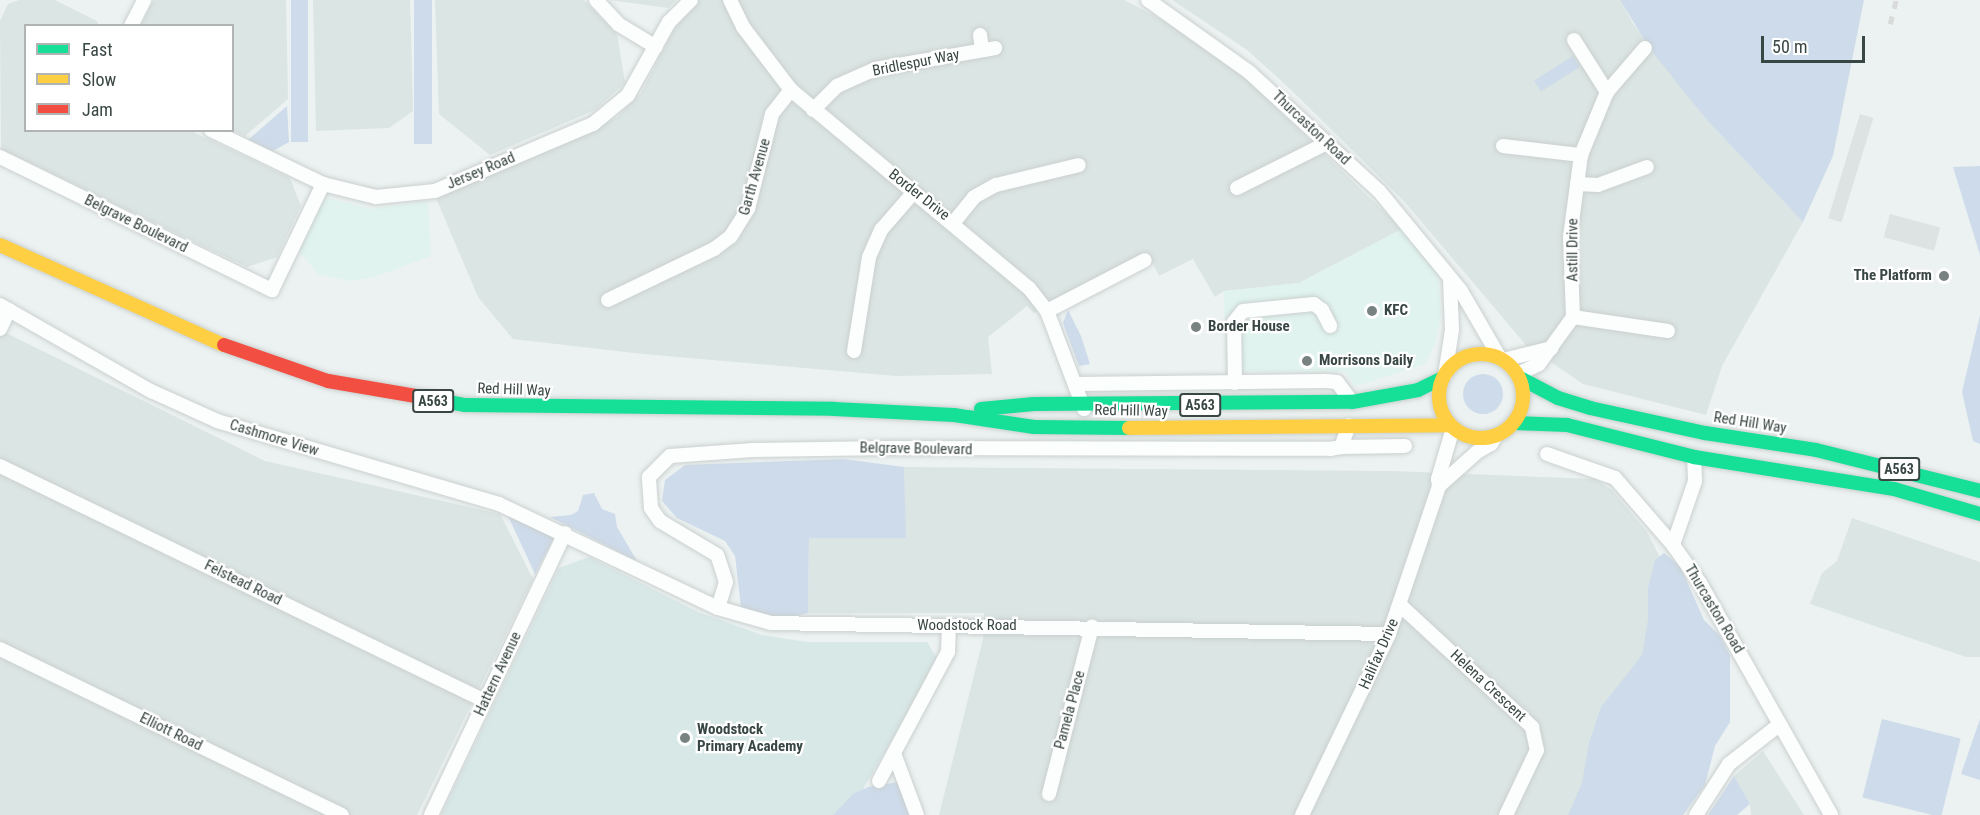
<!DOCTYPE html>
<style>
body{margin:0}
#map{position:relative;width:1980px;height:815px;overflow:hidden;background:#ecf2f1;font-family:"Roboto Condensed",sans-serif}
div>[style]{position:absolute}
.residential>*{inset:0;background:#dbe5e3}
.commercial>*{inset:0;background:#e0f3ee}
.education>*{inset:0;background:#d8e8e6}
.green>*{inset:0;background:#cedbea;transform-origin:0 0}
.round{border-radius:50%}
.parking>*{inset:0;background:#dde3e2;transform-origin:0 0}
.roads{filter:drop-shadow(0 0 2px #cad0cf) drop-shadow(0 0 2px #cad0cf)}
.street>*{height:14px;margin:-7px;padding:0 7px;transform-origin:7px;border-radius:7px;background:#fcfdfd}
.fast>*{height:14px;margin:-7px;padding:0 7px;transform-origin:7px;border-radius:7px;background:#16e098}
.slow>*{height:14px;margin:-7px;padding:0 7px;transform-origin:7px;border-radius:7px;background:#ffcf43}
.slow>.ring{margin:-7px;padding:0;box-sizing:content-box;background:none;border:14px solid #ffcf43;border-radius:50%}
.jam>*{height:14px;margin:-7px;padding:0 7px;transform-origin:7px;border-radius:7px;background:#f24e42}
.rail>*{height:4.5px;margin-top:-2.25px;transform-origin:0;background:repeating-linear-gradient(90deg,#d9dada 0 8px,transparent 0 16px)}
.dots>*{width:16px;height:16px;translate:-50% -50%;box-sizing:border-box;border:3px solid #fff;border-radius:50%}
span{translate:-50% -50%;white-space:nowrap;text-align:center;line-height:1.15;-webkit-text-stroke:4.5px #fff;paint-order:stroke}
.shield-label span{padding:2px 4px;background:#fff;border:2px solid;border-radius:4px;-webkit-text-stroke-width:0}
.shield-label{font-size:14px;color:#394744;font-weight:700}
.street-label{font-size:15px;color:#394744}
.poi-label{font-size:15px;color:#394744;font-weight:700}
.right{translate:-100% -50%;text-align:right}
.left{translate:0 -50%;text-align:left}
.legend{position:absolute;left:24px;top:24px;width:210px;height:108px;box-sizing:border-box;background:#fff;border:2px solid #b0b5b4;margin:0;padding:8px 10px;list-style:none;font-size:18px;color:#394744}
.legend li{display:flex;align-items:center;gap:12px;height:30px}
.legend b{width:30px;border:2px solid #b0b5b4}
.scale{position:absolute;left:1761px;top:36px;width:104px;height:27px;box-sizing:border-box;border:3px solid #394744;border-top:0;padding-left:8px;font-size:18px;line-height:21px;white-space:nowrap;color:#394744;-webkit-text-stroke:4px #fff;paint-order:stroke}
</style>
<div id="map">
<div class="residential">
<div style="clip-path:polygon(19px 0,55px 0,97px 21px,99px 25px,26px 26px,26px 130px,191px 131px,290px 178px,301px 206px,277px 257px,247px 267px,1px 149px,0 21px,8px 4px)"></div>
<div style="clip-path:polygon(154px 0,286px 0,288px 99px,245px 136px,233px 130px,232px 26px,141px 25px)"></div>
<div style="clip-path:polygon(313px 0,410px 0,413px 111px,389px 128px,316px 131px)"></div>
<div style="clip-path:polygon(435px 0,584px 0,617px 34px,625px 83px,595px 110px,490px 155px,439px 114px)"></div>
<div style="clip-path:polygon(609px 0,676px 0,668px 8px)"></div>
<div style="clip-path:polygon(698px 0,1124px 0,1174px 26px,1234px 67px,1402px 229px,1299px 283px,1224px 291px,1215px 297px,1193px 259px,1159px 276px,1147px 252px,1034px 313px,1027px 306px,988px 337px,992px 374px,896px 376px,643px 354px,513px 339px,478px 297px,436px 198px,616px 118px,641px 93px,673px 31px)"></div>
<div style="clip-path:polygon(1172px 0,1620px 0,1634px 25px,1705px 118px,1803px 222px,1722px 366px,1706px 415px,1583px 384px,1526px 345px,1403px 200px,1289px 88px,1247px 50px)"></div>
<div style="clip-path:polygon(0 330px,265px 461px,500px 514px,533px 579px,417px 815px,0 815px)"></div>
<div style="clip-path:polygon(904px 467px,1392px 471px,1595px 479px,1612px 490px,1647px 532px,1686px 608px,1598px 815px,939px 815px,983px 639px,984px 613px,808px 613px,809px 538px,905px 538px)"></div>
<div style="clip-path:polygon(1852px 518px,1980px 562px,1980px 657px,1966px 657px,1810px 604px,1822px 573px,1837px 561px)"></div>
<div style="clip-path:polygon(1763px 751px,1804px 815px,1751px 815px,1750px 804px,1734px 776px)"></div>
</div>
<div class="commercial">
<div style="clip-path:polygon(328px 198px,371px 209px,428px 201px,431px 256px,374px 277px,350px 281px,318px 274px,299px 251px,318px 205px)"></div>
<div style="clip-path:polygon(1402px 229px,1438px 271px,1441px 315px,1435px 344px,1425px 364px,1356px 386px,1345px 372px,1226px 371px,1224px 291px,1299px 283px)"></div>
</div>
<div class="education">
<div style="clip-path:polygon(589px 557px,698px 612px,762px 635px,807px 642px,927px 642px,938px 660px,848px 815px,441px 815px,559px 568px)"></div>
</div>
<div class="green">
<div style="left:291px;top:0;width:17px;height:142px"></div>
<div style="left:414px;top:0;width:18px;height:144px"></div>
<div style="clip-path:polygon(1620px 0,1864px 0,1833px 156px,1803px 222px,1705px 118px,1650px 49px)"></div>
<div style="left:1573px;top:56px;width:13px;height:46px;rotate:58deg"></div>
<div style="clip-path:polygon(287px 106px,289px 142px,273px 151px,248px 140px)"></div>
<div style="clip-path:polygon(1980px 166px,1980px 255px,1953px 167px)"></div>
<div style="clip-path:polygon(1068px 310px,1081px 336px,1090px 364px,1079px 366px,1063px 323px)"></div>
<div style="clip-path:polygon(1980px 315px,1980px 444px,1973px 441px,1962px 392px)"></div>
<div class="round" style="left:1463px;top:374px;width:40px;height:40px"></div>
<div style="clip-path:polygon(843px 459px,904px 467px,906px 538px,809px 538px,808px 613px,771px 623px,741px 607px,735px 556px,725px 541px,677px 518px,662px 501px,665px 480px,685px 465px)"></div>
<div style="clip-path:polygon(594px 493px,602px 509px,615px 514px,617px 527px,637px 561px,550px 517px,571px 515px,578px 511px,583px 495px)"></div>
<div style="clip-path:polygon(508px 516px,555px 536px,535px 574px)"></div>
<div style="clip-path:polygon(1664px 553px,1680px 566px,1704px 620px,1720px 636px,1730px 655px,1730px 722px,1715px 746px,1705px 785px,1683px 815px,1568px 815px,1582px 783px,1589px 743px,1601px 707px,1642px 655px,1648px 620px,1648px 588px,1655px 560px)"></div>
<div style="left:1882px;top:719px;width:81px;height:81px;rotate:14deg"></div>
<div style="clip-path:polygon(1980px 719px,1980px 780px,1961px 774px)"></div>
<div style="clip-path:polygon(1734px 776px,1750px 804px,1737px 815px,1708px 815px)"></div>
<div style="clip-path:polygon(898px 782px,915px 815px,833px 815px,853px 794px,868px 787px)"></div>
</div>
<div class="parking">
<div style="left:1860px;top:114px;width:14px;height:109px;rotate:17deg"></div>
<div style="left:1890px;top:214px;width:52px;height:24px;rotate:15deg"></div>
</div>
<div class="roads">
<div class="street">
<div style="left:596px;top:0;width:33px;rotate:47deg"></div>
<div style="left:618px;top:24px;width:44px;rotate:31.2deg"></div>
<div style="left:730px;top:0;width:30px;rotate:64deg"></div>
<div style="left:743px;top:27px;width:79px;rotate:52.7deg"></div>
<div style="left:791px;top:90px;width:310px;rotate:39.8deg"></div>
<div style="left:1029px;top:288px;width:29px;rotate:52deg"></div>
<div style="left:1047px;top:311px;width:105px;rotate:69.3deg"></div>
<div style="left:1148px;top:0;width:124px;rotate:35.5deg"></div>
<div style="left:1249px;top:72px;width:176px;rotate:42.5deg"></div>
<div style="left:1379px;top:191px;width:129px;rotate:50.6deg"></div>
<div style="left:1461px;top:291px;width:78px;rotate:59.8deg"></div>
<div style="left:131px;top:26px;width:29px;rotate:-63deg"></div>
<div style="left:980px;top:35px;width:15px;rotate:82deg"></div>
<div style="left:1574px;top:40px;width:62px;rotate:57.6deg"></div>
<div style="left:813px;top:110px;width:34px;rotate:-45deg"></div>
<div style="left:837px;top:86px;width:42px;rotate:-24.1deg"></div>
<div style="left:875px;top:69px;width:122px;rotate:-9.9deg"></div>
<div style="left:211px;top:130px;width:124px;rotate:25.7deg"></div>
<div style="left:1503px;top:146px;width:79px;rotate:6.6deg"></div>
<div style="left:0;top:157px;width:303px;rotate:26.1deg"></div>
<div style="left:272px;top:290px;width:118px;rotate:-64.3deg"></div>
<div style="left:323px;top:184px;width:55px;rotate:13.8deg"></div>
<div style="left:376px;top:197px;width:59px;rotate:-5.8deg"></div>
<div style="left:435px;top:191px;width:172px;rotate:-23deg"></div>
<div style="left:593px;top:124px;width:45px;rotate:-39.6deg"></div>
<div style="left:628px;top:95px;width:84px;rotate:-60.7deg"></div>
<div style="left:669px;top:22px;width:31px;rotate:-45deg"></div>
<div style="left:1577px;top:184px;width:21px;rotate:3deg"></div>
<div style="left:1598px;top:185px;width:52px;rotate:-20.2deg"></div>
<div style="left:1237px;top:188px;width:101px;rotate:-26.6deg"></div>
<div style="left:954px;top:222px;width:32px;rotate:-51deg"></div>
<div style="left:974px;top:197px;width:25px;rotate:-29deg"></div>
<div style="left:996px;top:185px;width:85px;rotate:-13.5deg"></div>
<div style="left:608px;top:300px;width:118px;rotate:-25.7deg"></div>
<div style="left:714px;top:249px;width:21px;rotate:-37deg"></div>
<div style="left:731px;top:236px;width:32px;rotate:-58deg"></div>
<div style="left:748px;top:209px;width:98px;rotate:-75.8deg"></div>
<div style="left:772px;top:114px;width:31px;rotate:-52deg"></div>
<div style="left:0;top:305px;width:174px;rotate:29.7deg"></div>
<div style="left:151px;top:391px;width:72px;rotate:24.4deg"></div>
<div style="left:217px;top:421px;width:294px;rotate:16.4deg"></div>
<div style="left:499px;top:504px;width:242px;rotate:25.4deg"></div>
<div style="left:718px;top:608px;width:55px;rotate:15.8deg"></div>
<div style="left:771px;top:623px;width:618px;rotate:1.02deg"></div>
<div style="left:1047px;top:311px;width:110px;rotate:-27.5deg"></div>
<div style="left:1573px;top:317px;width:96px;rotate:8.4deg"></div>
<div style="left:0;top:329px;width:21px;rotate:-65deg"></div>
<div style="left:854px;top:351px;width:95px;rotate:-80.9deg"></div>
<div style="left:869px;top:257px;width:30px;rotate:-66deg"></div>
<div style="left:881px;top:230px;width:49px;rotate:-49.1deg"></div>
<div style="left:1503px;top:360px;width:50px;rotate:-13.8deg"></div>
<div style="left:1517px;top:374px;width:24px;rotate:-24deg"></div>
<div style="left:1539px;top:364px;width:58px;rotate:-54.1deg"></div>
<div style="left:1573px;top:317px;width:80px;rotate:-92.1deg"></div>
<div style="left:1570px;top:237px;width:83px;rotate:-82.4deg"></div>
<div style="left:1581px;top:155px;width:68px;rotate:-67.6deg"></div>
<div style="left:1607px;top:92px;width:58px;rotate:-49.2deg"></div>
<div style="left:1445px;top:375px;width:46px;rotate:-81.2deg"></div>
<div style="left:1452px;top:330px;width:50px;rotate:-92.3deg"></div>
<div style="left:1235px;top:383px;width:61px;rotate:-90.9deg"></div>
<div style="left:1234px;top:322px;width:14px;rotate:-51deg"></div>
<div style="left:1243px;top:311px;width:71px;rotate:-5.6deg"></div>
<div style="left:1314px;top:304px;width:10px;rotate:37deg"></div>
<div style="left:1322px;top:310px;width:18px;rotate:63deg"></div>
<div style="left:1076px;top:384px;width:250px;rotate:-0.7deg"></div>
<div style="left:1326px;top:381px;width:11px;rotate:5deg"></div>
<div style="left:1337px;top:382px;width:25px;rotate:53deg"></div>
<div style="left:1341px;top:447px;width:64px;rotate:-0.9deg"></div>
<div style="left:1547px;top:454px;width:72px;rotate:19.4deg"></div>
<div style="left:1615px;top:478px;width:89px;rotate:49.1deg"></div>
<div style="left:1673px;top:545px;width:47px;rotate:54.6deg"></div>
<div style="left:1700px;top:583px;width:266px;rotate:60.5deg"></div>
<div style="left:0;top:466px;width:539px;rotate:25.85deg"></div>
<div style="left:1439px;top:486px;width:51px;rotate:-41.8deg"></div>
<div style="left:1477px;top:452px;width:16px;rotate:-30deg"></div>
<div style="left:1491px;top:444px;width:8px;rotate:-60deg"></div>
<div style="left:1673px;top:545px;width:68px;rotate:-71deg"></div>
<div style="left:1695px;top:481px;width:24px;rotate:-92deg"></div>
<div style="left:1400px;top:605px;width:180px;rotate:42.7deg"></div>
<div style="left:1532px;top:727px;width:24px;rotate:78deg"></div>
<div style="left:1537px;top:750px;width:72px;rotate:115.5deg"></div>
<div style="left:718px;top:608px;width:27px;rotate:-73deg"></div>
<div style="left:726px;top:582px;width:28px;rotate:-108deg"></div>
<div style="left:717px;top:555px;width:66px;rotate:-149.2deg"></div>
<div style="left:660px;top:521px;width:16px;rotate:-125deg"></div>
<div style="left:651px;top:508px;width:31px;rotate:-94deg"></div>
<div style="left:649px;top:477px;width:30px;rotate:-45deg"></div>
<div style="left:670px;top:456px;width:83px;rotate:-4.1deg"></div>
<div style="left:753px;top:450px;width:133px;rotate:-0.9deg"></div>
<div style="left:886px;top:448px;width:444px;rotate:0.1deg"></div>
<div style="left:1330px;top:449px;width:11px;rotate:-10deg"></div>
<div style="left:1341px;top:447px;width:23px;rotate:-70deg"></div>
<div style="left:0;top:649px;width:380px;rotate:25.9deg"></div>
<div style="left:895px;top:756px;width:63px;rotate:69.6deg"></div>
<div style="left:879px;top:781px;width:146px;rotate:-61.9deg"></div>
<div style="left:948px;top:652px;width:26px;rotate:-88deg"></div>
<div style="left:1049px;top:794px;width:173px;rotate:-75.6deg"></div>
<div style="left:431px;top:815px;width:312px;rotate:-64.6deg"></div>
<div style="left:1302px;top:815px;width:201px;rotate:-64.3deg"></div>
<div style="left:1389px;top:634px;width:156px;rotate:-71.3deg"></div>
<div style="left:1439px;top:486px;width:7px;rotate:-98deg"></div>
<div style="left:1438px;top:479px;width:53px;rotate:-73.6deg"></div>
<div style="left:1696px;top:815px;width:61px;rotate:-57.1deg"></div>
<div style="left:1729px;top:764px;width:63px;rotate:-38deg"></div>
</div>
<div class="fast">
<div style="left:1520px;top:378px;width:43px;rotate:27.8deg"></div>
<div style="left:1558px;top:398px;width:34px;rotate:17deg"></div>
<div style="left:1590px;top:408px;width:118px;rotate:12.3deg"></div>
<div style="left:1705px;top:433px;width:112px;rotate:8.7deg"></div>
<div style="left:1816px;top:450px;width:169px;rotate:14deg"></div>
<div style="left:416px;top:396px;width:50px;rotate:10.4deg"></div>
<div style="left:465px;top:405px;width:369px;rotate:0.6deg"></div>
<div style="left:834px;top:409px;width:120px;rotate:2.9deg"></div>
<div style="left:954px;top:415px;width:81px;rotate:8.5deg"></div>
<div style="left:1034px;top:427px;width:95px;rotate:0.6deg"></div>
<div style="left:981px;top:409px;width:53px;rotate:-5.4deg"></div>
<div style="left:1034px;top:404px;width:318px;rotate:-0.4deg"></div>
<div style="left:1352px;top:402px;width:67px;rotate:-10.3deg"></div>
<div style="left:1418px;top:390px;width:28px;rotate:-26deg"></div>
<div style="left:1514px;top:423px;width:53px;rotate:2.2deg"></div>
<div style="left:1567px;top:425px;width:131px;rotate:14.1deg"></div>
<div style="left:1694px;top:457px;width:203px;rotate:9.1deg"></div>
<div style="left:1894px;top:489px;width:90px;rotate:16.2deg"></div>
</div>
<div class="slow">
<div style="left:0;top:245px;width:245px;rotate:24.1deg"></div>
<div class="ring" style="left:1439px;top:354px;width:70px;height:70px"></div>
<div style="left:1129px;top:428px;width:321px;rotate:-0.5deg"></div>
</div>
<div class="jam">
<div style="left:224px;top:345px;width:110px;rotate:19.1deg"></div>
<div style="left:328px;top:381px;width:89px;rotate:9.7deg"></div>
</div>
</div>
<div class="rail">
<div style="left:1890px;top:24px;width:25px;rotate:-76deg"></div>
</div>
<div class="dots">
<div style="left:1944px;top:276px;background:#788381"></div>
<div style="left:1372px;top:311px;background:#788381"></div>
<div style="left:1196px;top:327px;background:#788381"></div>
<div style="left:1307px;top:361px;background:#788381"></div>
<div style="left:685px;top:738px;background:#788381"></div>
</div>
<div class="shield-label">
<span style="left:433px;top:401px">A563</span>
<span style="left:1200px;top:405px">A563</span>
<span style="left:1899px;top:469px">A563</span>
</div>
<div class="street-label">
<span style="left:916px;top:63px;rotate:-11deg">Bridlespur Way</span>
<span style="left:1311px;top:128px;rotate:43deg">Thurcaston Road</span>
<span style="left:481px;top:171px;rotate:-23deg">Jersey Road</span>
<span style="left:755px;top:177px;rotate:-74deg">Garth Avenue</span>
<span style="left:919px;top:195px;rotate:38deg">Border Drive</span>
<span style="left:136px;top:224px;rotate:26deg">Belgrave Boulevard</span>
<span style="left:1573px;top:250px;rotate:-90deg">Astill Drive</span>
<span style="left:514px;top:390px;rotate:2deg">Red Hill Way</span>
<span style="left:1131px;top:411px;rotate:1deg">Red Hill Way</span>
<span style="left:1750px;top:423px;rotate:9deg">Red Hill Way</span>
<span style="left:274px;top:438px;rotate:17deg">Cashmore View</span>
<span style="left:916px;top:449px;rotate:1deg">Belgrave Boulevard</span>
<span style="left:243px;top:583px;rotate:26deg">Felstead Road</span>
<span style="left:1714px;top:609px;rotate:59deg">Thurcaston Road</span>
<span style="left:967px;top:626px">Woodstock Road</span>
<span style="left:1379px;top:654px;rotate:-66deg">Halifax Drive</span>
<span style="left:498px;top:674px;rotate:-65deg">Hattern Avenue</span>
<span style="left:1488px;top:686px;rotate:43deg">Helena Crescent</span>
<span style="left:1070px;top:710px;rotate:-75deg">Pamela Place</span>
<span style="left:171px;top:732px;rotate:26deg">Elliott Road</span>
</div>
<div class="poi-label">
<span class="right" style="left:1932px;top:276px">The Platform</span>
<span class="left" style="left:1384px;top:311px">KFC</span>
<span class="left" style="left:1208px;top:327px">Border House</span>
<span class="left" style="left:1319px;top:361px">Morrisons Daily</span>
<span class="left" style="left:697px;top:738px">Woodstock<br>Primary Academy</span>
</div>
<ul class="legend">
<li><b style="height:8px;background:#16e098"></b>Fast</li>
<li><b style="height:8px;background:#ffcf43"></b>Slow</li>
<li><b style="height:8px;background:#f24e42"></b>Jam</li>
</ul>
<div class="scale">50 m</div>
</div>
